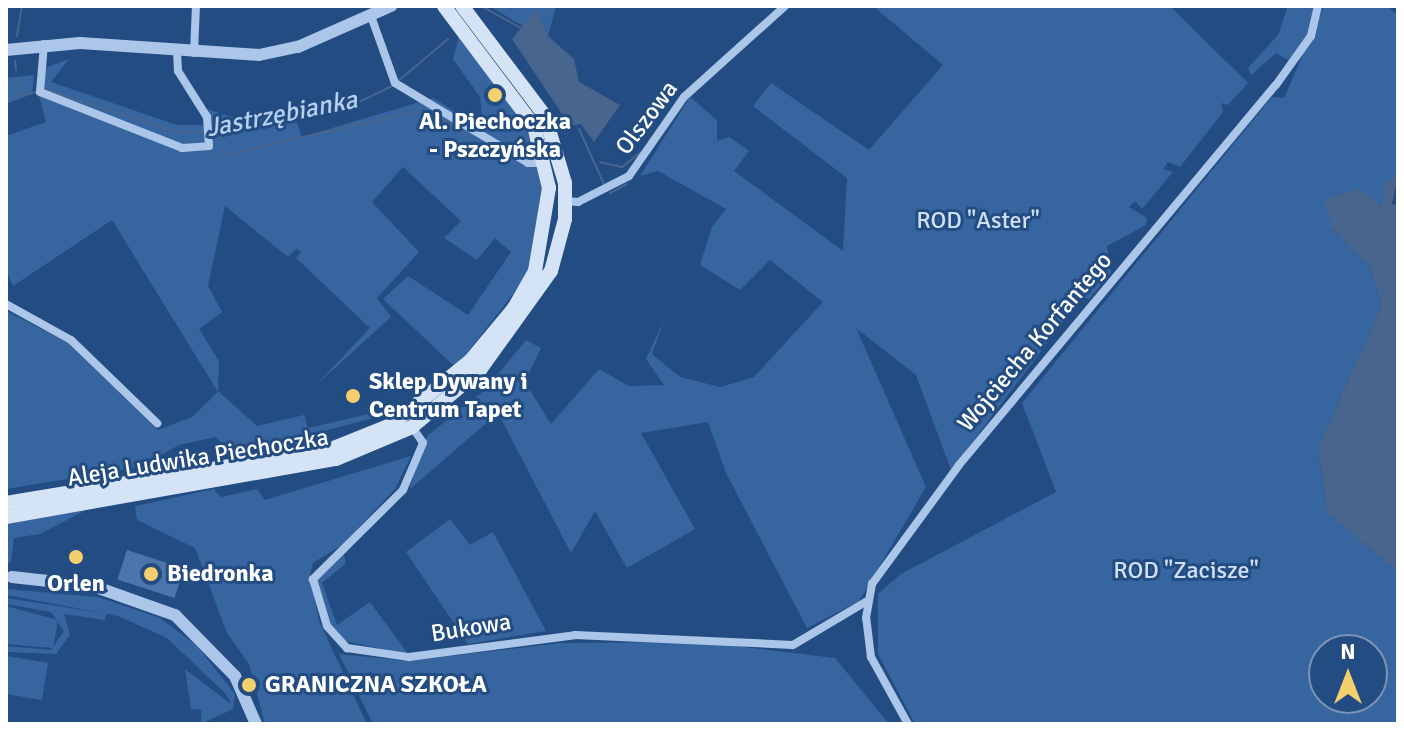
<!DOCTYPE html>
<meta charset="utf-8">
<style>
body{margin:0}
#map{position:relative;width:1404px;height:730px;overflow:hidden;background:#234c83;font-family:Signika,sans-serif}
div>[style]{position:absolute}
.green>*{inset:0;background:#3765a0}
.water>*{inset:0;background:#48658d}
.stream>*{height:2px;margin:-1px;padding:0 1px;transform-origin:1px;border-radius:1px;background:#48658d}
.building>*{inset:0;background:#4b75ab;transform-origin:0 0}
.minor>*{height:8px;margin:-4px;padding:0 4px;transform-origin:4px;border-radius:4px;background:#abc6e8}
.tertiary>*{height:12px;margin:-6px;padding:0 6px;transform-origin:6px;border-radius:6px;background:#abc6e8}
.secondary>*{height:14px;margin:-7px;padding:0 7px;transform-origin:7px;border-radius:7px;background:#d5e3f7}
.dots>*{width:22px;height:22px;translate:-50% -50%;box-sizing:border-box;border:4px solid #234c83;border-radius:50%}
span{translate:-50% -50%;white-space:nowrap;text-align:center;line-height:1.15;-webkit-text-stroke:6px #234c83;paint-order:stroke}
.street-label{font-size:24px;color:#fff}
.poi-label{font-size:24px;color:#fff;font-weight:700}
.left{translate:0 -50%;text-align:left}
.park-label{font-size:24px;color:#cfe0f6}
.water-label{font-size:26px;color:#b7d0f0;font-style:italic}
.frame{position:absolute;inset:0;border:8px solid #fff;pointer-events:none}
.north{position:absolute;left:1308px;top:634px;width:80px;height:80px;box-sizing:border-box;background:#234c83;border:2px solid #7b94b5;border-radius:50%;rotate:0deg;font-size:22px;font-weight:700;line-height:32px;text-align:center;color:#fff}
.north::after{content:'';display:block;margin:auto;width:28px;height:36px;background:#f3cf6e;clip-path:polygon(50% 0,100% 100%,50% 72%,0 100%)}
</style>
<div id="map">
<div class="green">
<div style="clip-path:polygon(489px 6px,556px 6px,548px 36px,537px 9px,523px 26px)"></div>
<div style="clip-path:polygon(873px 6px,1170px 6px,1248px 83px,1228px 105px,1221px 103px,1223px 112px,1180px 167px,1168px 162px,1163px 169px,1173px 172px,1142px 209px,1135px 201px,1129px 207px,1147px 218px,1146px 225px,1107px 246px,1111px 273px,1089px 299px,1082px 297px,951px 470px,916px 375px,856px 328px,926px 487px,859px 601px,807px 628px,726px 473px,708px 422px,641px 433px,695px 529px,627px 568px,595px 511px,571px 553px,498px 413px,409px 490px,427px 436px,486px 389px,526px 340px,541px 348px,525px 382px,551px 424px,599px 369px,629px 386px,664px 385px,646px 359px,664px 320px,652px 354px,680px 377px,720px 387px,754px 377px,823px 302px,770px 260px,740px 290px,700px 265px,712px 227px,726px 209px,658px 171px,640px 176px,690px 97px,717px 120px,717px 141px,729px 137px,749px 151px,734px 171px,843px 251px,847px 178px,753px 106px,771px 83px,869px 150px,943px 65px)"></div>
<div style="clip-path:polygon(1288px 6px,1314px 6px,1309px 32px,1290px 61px,1276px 53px,1251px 75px,1248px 68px,1278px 35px)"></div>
<div style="clip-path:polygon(evenodd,1324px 6px,1386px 6px,1398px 15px,1398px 174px,1385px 203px,1332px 228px,1369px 266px,1382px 305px,1318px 447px,1327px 513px,1398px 572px,1398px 724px,915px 724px,878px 654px,878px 594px,901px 574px,1056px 492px,1022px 403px,1272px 97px,1284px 98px,1324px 6px,1324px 650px,1372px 650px,1372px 698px,1324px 698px,1324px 650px)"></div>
<div style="clip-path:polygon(459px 37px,519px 115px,540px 158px,544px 205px,528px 275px,463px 358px,454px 366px,383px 299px,408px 276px,468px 315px,511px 252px,495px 238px,477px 260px,444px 238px,461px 221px,403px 167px,372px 202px,419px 252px,377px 298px,391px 317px,315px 386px,370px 328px,296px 258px,301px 252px,296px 249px,288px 257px,225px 206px,208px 286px,222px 312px,199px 329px,219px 361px,218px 391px,257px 426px,304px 415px,308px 428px,373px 413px,374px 418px,231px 455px,216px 437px,179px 445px,140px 467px,6px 489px,6px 311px,67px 342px,158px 430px,192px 417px,218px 392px,112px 220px,13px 286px,6px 270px,6px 136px,46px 122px,38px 92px,45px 68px,69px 59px,51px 82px,177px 125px,207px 125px,204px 108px,244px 121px,293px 111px,302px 137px,433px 98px,483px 129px,480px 97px,453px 59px)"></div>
<div style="clip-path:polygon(34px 75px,32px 94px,6px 104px,7px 78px)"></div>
<div style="clip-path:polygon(411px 456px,395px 489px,342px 545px,313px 563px,310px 575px,319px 621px,367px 724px,265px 724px,249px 664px,227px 633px,195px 548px,137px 520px,135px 506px,214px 489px,221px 497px,257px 489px,265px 500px)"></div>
<div style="clip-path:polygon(92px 507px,40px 534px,14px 538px,11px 563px,6px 563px,6px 524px)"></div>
<div style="clip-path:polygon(450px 519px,470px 545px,493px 532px,546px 631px,468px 644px,406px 552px)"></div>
<div style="clip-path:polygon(343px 553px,346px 563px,322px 583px,337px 625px,370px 602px,409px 655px,341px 640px,323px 611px,316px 579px)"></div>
<div style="clip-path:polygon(6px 589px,98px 597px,160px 618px,197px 646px,235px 694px,233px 709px,201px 724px,201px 710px,191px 709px,185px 669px,231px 704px,226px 694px,167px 638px,118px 616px,106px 614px,105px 620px,64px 614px,70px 635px,56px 654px,6px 652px,6px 646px,51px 650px,64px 631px,51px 612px,6px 604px,6px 598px,103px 613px,6px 595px)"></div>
<div style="clip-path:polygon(6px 606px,58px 620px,53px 648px,6px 644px)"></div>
<div style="clip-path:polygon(702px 642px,835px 658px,889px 724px,373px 724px,339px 654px,408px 661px,560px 643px)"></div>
<div style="clip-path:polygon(6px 656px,48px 663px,42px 700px,6px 694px)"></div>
</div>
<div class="water">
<div style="clip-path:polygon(537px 9px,548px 36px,574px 59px,579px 82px,620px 105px,594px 142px,581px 124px,570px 126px,512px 39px)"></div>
<div style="clip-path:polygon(1398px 174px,1392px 204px,1398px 205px,1398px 572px,1327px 513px,1318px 447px,1382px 305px,1369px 266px,1332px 228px,1324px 199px,1359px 189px,1381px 206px,1385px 184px)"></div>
</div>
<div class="stream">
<div style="left:483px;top:7px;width:43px;rotate:28.9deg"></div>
<div style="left:17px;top:36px;width:30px;rotate:-81deg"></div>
<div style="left:15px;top:61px;width:9px;rotate:84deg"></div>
<div style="left:16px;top:78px;width:15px;rotate:86deg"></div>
<div style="left:397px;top:82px;width:67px;rotate:-40.1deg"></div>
<div style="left:46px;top:90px;width:142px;rotate:17.7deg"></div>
<div style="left:181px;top:133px;width:23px;rotate:-2deg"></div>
<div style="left:6px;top:99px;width:31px;rotate:-13deg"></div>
<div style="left:579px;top:129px;width:60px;rotate:65.6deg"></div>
<div style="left:210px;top:131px;width:147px;rotate:-10.5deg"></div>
<div style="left:355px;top:104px;width:41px;rotate:-25.9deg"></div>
<div style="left:219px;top:156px;width:200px;rotate:-12.7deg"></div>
<div style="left:414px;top:112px;width:23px;rotate:10deg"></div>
<div style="left:437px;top:116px;width:38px;rotate:33deg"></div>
<div style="left:600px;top:162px;width:23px;rotate:13deg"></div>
<div style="left:622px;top:167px;width:23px;rotate:-38deg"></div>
<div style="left:610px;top:193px;width:19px;rotate:-28deg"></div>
</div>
<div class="building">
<div style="left:127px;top:550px;width:60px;height:31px;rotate:18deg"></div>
</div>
<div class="minor">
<div style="left:371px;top:16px;width:71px;rotate:70.3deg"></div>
<div style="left:395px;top:83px;width:155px;rotate:31deg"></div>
<div style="left:528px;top:163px;width:16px"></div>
<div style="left:44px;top:44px;width:48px;rotate:94.8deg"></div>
<div style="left:40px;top:92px;width:153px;rotate:21.5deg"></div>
<div style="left:182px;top:148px;width:27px;rotate:-4deg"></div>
<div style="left:209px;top:146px;width:29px;rotate:-94deg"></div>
<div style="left:207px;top:117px;width:54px;rotate:-122.2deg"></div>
<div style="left:178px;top:71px;width:21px;rotate:-93deg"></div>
<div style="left:194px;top:53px;width:47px;rotate:-87.6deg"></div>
<div style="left:566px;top:201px;width:12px;rotate:5deg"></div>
<div style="left:578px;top:202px;width:57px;rotate:-27deg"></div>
<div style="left:629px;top:176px;width:96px;rotate:-55.2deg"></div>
<div style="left:684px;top:97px;width:136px;rotate:-42deg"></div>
<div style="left:6px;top:304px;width:74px;rotate:29deg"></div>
<div style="left:71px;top:340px;width:120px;rotate:44deg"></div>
<div style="left:412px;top:427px;width:19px;rotate:55deg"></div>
<div style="left:423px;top:443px;width:51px;rotate:113.1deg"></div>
<div style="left:403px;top:490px;width:127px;rotate:135.3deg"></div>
<div style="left:313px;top:579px;width:49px;rotate:73.4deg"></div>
<div style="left:327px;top:626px;width:30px;rotate:48deg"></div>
<div style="left:347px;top:648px;width:63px;rotate:8.3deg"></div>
<div style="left:409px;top:657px;width:167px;rotate:-7.5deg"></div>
<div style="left:575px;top:635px;width:218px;rotate:2.6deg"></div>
<div style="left:793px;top:645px;width:86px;rotate:-30.7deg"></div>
<div style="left:908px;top:724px;width:77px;rotate:-118.9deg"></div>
<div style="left:871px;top:657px;width:39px;rotate:-97deg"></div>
<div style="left:866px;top:618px;width:35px;rotate:-80deg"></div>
<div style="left:872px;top:584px;width:147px;rotate:-53.8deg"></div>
<div style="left:959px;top:465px;width:495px;rotate:-50.2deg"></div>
<div style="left:1276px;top:85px;width:60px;rotate:-54.5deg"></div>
<div style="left:1311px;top:36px;width:31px;rotate:-77deg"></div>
</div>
<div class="tertiary">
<div style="left:6px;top:50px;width:74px;rotate:-5.4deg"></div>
<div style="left:80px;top:43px;width:179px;rotate:3.8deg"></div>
<div style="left:259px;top:55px;width:40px;rotate:-12deg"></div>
<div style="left:298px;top:47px;width:102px;rotate:-23.8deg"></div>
<div style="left:12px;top:577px;width:81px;rotate:6.3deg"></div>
<div style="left:93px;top:586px;width:87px;rotate:19.5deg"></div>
<div style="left:175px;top:615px;width:86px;rotate:45.5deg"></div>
<div style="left:235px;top:676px;width:52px;rotate:66.4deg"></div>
</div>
<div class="secondary">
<div style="left:6px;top:503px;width:329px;rotate:-9.4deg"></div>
<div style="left:331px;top:449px;width:65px;rotate:-21.8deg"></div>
<div style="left:391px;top:425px;width:102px;rotate:-39deg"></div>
<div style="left:470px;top:361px;width:69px;rotate:-50.3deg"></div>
<div style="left:514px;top:308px;width:43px;rotate:-60.4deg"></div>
<div style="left:535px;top:271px;width:84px;rotate:-80.4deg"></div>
<div style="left:549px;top:188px;width:64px;rotate:-103.6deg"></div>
<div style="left:534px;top:126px;width:150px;rotate:-126.9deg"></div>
<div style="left:6px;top:517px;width:335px;rotate:-10deg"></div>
<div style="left:336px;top:459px;width:82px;rotate:-22.8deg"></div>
<div style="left:412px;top:427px;width:89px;rotate:-40deg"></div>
<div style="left:480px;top:370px;width:122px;rotate:-54.4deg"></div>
<div style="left:551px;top:271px;width:54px;rotate:-74.9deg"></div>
<div style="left:565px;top:219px;width:36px;rotate:-90deg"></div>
<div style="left:565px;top:183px;width:70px;rotate:-106.6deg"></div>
<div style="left:545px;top:116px;width:138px;rotate:-127deg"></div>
</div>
<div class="dots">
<div style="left:495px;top:95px;background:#f3cf6e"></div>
<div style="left:353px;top:396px;background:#f3cf6e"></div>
<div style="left:76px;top:557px;background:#f3cf6e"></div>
<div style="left:151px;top:574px;background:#f3cf6e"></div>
<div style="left:249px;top:685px;background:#f3cf6e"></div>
</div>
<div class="street-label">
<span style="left:647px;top:118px;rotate:-53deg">Olszowa</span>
<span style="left:1035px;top:342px;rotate:-50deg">Wojciecha Korfantego</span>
<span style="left:198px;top:458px;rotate:-9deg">Aleja Ludwika Piechoczka</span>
<span style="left:471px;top:628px;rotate:-9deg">Bukowa</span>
</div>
<div class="poi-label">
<span style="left:495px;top:136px">Al. Piechoczka<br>- Pszczyńska</span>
<span class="left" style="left:369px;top:396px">Sklep Dywany i<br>Centrum Tapet</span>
<span class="left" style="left:167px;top:574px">Biedronka</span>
<span style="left:76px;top:584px">Orlen</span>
<span class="left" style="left:265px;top:685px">GRANICZNA SZKOŁA</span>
</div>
<div class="park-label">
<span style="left:978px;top:221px">ROD "Aster"</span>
<span style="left:1186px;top:571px">ROD "Zacisze"</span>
</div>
<div class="water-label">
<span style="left:282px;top:115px;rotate:-11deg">Jastrzębianka</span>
</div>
<div class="frame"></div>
<div class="north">N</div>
</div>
